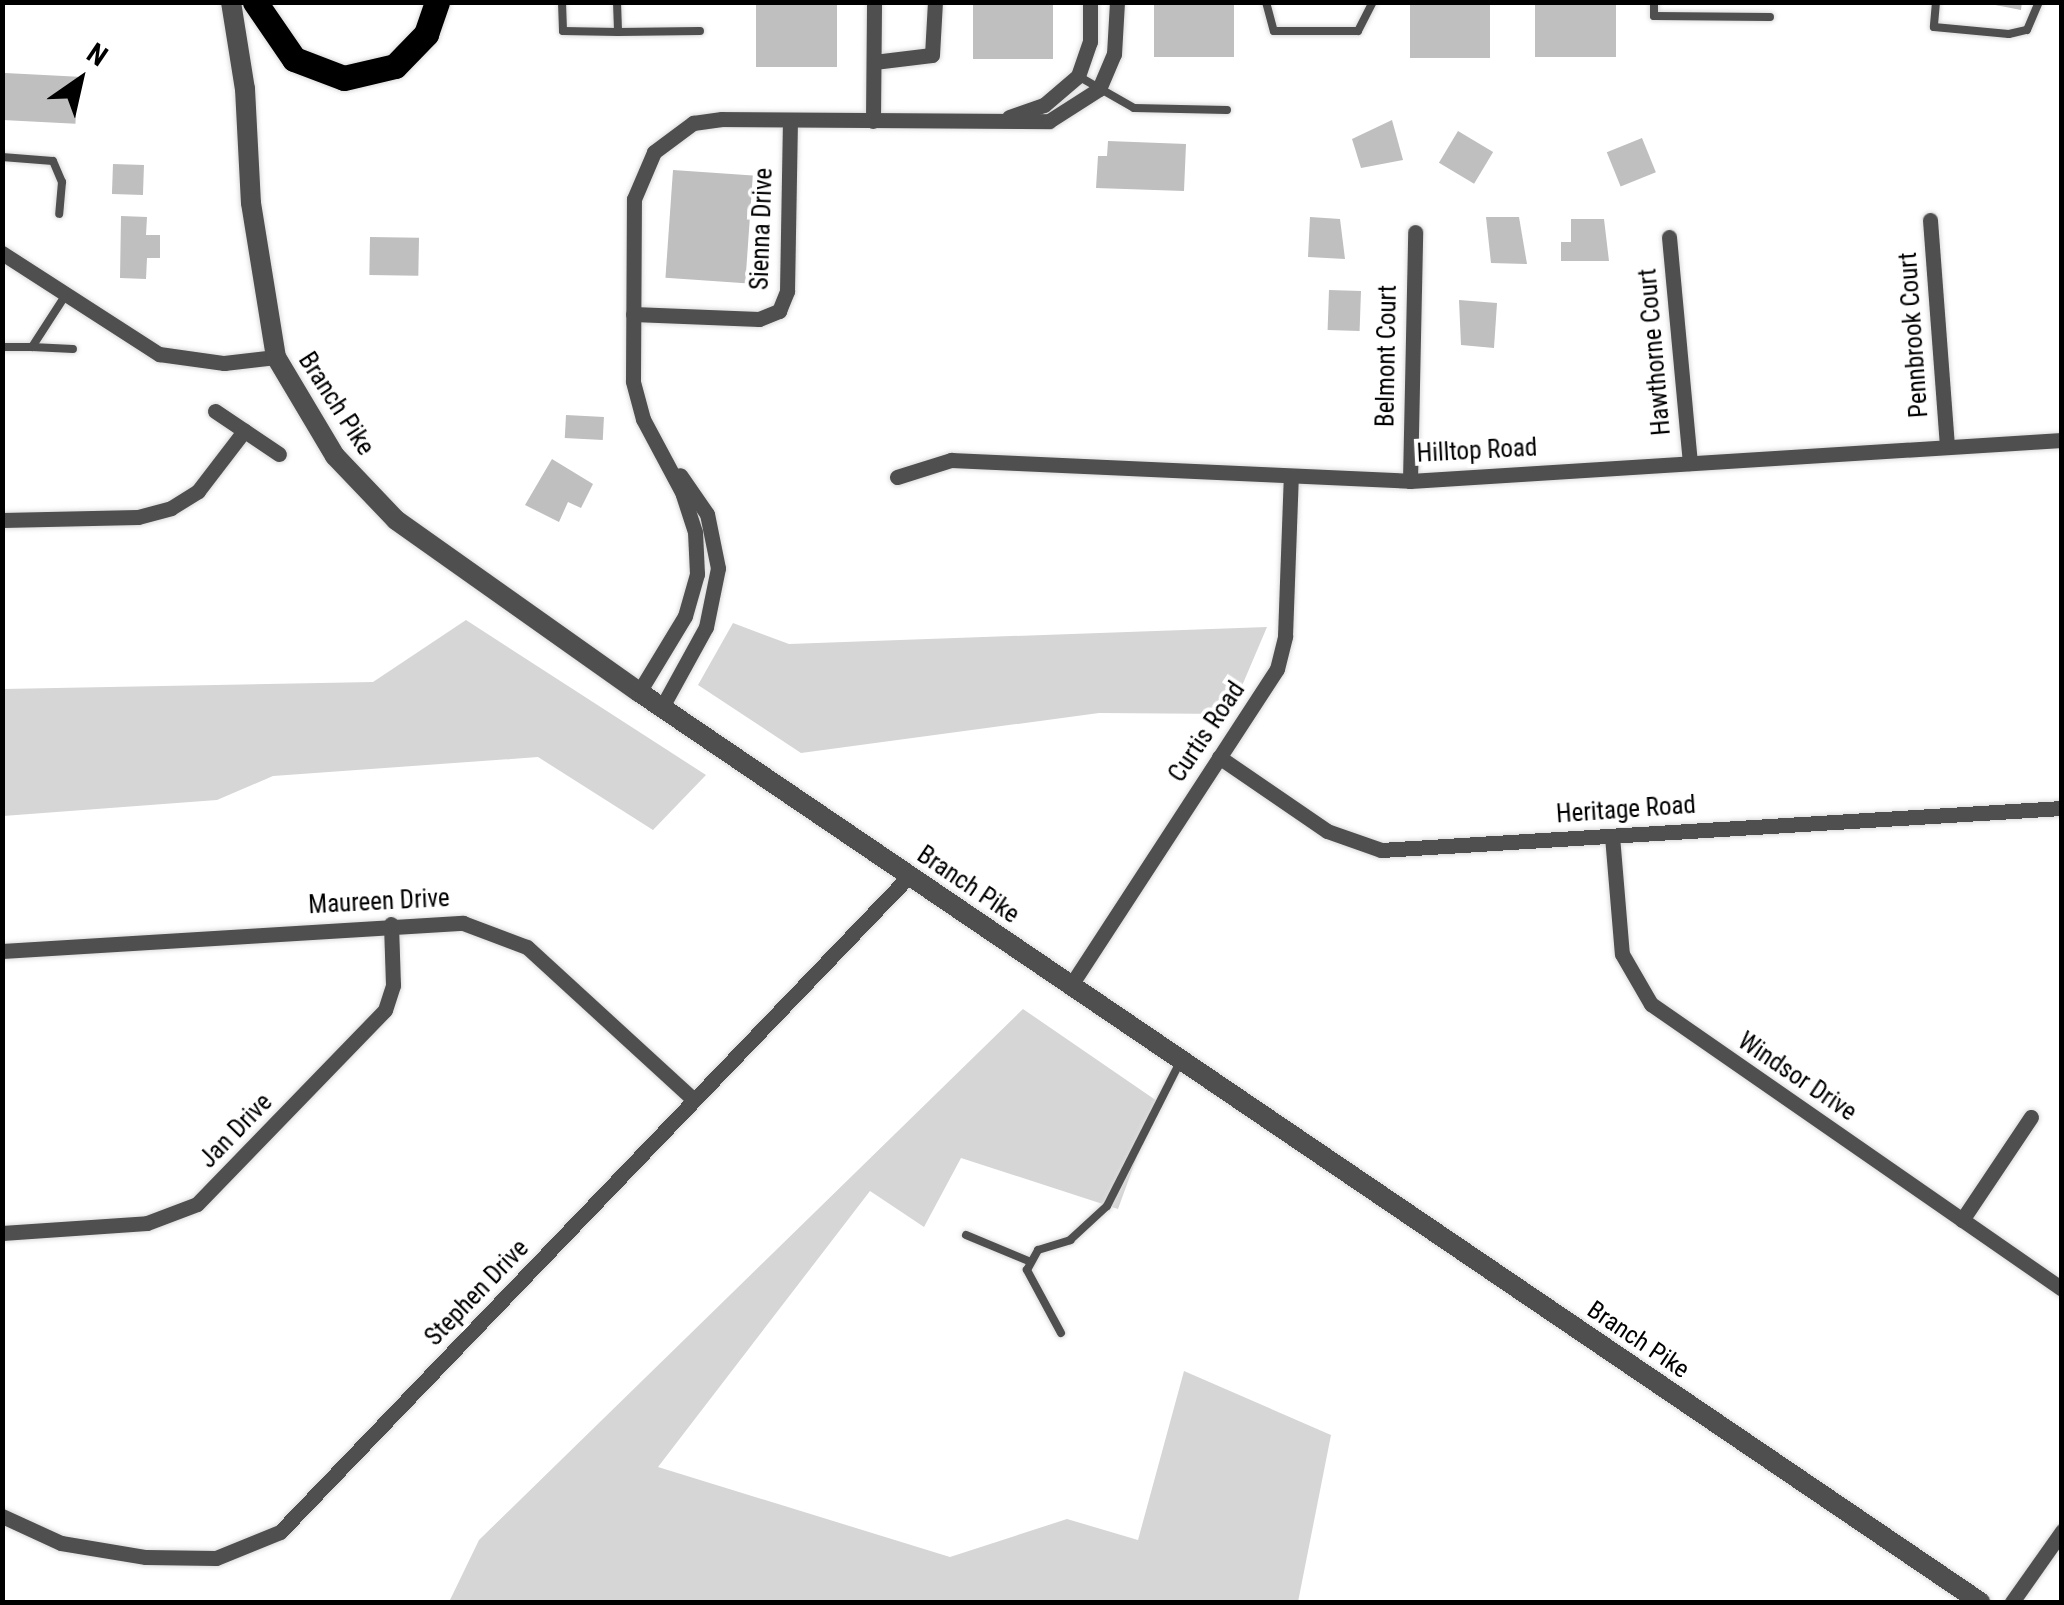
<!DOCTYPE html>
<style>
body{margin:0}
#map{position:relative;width:2064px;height:1605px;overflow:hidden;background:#fff;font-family:"Roboto Condensed",sans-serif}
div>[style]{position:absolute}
.green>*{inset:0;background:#d6d6d6}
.building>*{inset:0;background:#bfbfbf;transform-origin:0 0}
.roads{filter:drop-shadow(0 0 2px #dbdbdb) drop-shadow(0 0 2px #dbdbdb)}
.service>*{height:8px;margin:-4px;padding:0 4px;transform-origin:4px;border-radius:4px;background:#4f4f4f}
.minor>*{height:15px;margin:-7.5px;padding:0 7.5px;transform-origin:7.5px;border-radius:7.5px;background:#4f4f4f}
.tertiary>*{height:20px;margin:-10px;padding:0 10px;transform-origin:10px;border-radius:10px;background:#4f4f4f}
.trunk>*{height:25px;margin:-12.5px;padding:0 12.5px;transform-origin:12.5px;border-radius:12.5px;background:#000}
span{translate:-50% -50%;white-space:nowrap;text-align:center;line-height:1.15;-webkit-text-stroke:8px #fff;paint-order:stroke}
.street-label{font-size:25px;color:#000}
.frame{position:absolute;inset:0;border:5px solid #000;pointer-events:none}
.north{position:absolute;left:30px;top:30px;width:100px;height:100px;-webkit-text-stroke:8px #fff;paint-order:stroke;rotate:34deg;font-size:28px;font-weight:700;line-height:40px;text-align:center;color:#000}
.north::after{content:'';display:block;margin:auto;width:35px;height:45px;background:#000;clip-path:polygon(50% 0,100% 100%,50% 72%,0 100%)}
</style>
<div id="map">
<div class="green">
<div style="clip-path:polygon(466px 620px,706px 775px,653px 830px,538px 757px,273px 776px,217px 800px,3px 816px,3px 689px,373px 682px)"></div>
<div style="clip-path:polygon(733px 623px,789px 644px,1267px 627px,1230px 714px,1099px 713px,801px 753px,698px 685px)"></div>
<div style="clip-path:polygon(1023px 1009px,1157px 1101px,1118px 1209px,961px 1158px,924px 1227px,870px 1191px,658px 1467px,950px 1557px,1067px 1519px,1138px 1540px,1184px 1371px,1331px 1435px,1298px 1602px,449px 1602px,479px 1540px)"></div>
</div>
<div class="building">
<div style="left:756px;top:2px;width:81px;height:65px"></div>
<div style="left:973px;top:2px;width:80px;height:57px"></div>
<div style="left:1154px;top:2px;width:80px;height:55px"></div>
<div style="left:1410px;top:2px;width:80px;height:56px"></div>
<div style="left:1535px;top:2px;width:81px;height:55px"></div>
<div style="clip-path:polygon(1980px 2px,2022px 2px,2021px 10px)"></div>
<div style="left:5px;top:73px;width:73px;height:47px;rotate:3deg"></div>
<div style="clip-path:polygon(1392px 120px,1403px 160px,1361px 168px,1352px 139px)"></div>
<div style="left:1458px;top:131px;width:41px;height:37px;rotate:31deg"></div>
<div style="left:1642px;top:138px;width:37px;height:38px;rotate:68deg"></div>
<div style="clip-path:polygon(1108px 141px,1186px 144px,1184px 191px,1096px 188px,1098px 156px,1107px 156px)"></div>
<div style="left:113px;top:164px;width:31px;height:30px;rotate:2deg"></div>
<div style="left:673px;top:170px;width:80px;height:108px;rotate:4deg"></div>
<div style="clip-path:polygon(121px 216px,147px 217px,146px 235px,160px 235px,160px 258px,147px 258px,146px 279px,120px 278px)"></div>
<div style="clip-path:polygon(1310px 217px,1340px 219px,1345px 259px,1308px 257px)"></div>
<div style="clip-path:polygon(1486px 217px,1519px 217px,1527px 264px,1491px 263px)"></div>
<div style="clip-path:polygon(1571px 219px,1604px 219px,1609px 261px,1561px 261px,1561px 242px,1571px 242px)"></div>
<div style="left:370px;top:237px;width:49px;height:38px;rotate:1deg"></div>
<div style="left:1329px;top:290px;width:32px;height:40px;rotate:2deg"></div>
<div style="clip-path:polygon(1459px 300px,1497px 303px,1494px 348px,1461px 345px)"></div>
<div style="left:566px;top:415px;width:38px;height:23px;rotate:3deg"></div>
<div style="clip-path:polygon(552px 459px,593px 484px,581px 508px,568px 502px,559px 522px,525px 505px)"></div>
</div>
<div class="roads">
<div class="service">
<div style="left:562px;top:2px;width:29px;rotate:88deg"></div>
<div style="left:563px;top:31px;width:55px;rotate:1deg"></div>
<div style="left:617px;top:2px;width:30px;rotate:88deg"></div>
<div style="left:618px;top:32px;width:82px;rotate:-0.7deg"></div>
<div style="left:1266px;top:2px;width:30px;rotate:75deg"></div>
<div style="left:1274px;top:31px;width:84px"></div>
<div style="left:1358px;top:31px;width:33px;rotate:-63deg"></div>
<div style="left:1654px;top:2px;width:14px;rotate:90deg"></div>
<div style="left:1654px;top:16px;width:116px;rotate:0.5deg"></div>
<div style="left:1936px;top:2px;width:25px;rotate:95deg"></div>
<div style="left:1934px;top:27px;width:75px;rotate:5.3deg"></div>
<div style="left:2009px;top:34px;width:18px;rotate:-13deg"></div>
<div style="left:2027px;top:30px;width:30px;rotate:-67deg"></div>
<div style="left:1078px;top:76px;width:64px;rotate:29.7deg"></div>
<div style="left:1134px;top:108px;width:93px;rotate:1.2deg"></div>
<div style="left:2px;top:157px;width:51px;rotate:4.5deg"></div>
<div style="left:53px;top:161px;width:23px;rotate:67deg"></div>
<div style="left:62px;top:182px;width:32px;rotate:95deg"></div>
<div style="left:2px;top:347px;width:30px"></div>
<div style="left:32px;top:347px;width:61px;rotate:-57.1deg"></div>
<div style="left:32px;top:347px;width:41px;rotate:2.8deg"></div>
<div style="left:966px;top:1235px;width:70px;rotate:22.6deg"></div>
<div style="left:1061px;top:1333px;width:72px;rotate:-118.4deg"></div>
<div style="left:1027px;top:1270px;width:23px;rotate:-61deg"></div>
<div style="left:1038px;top:1250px;width:34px;rotate:-17deg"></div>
<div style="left:1070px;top:1240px;width:50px;rotate:-42.6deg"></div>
<div style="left:1107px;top:1206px;width:164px;rotate:-63.1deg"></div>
</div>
<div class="minor">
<div style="left:874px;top:62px;width:58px;rotate:-6.9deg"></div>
<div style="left:932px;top:55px;width:53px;rotate:-86.8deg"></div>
<div style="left:1009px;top:117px;width:37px;rotate:-19deg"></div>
<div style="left:1044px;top:105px;width:45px;rotate:-40.5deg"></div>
<div style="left:1078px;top:76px;width:36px;rotate:-71deg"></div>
<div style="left:1090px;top:42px;width:40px;rotate:-90deg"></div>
<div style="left:873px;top:121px;width:119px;rotate:-89.5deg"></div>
<div style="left:1930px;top:220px;width:226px;rotate:85.7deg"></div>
<div style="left:1669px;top:237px;width:227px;rotate:84.7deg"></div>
<div style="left:2px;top:253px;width:187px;rotate:32.8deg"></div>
<div style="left:159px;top:354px;width:66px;rotate:7.9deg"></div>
<div style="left:224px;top:363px;width:52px;rotate:-6.6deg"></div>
<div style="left:633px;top:314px;width:126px;rotate:2.3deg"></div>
<div style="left:759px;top:319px;width:22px;rotate:-22deg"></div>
<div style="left:779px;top:311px;width:22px;rotate:-68deg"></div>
<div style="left:787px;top:291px;width:171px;rotate:-89deg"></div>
<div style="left:215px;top:411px;width:77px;rotate:33.9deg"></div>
<div style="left:897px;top:477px;width:57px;rotate:-17.5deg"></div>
<div style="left:951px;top:460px;width:459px;rotate:2.6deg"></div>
<div style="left:1410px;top:481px;width:653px;rotate:-3.6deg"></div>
<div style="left:1410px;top:481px;width:249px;rotate:-88.8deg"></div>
<div style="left:2px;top:520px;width:136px;rotate:-1.3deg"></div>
<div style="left:138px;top:517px;width:34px;rotate:-15deg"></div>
<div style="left:171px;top:508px;width:32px;rotate:-32deg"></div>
<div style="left:198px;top:491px;width:76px;rotate:-52.5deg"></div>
<div style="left:639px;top:692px;width:89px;rotate:-58.8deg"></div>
<div style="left:685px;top:616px;width:44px;rotate:-74.1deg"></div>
<div style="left:697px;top:574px;width:42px;rotate:-92.7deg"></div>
<div style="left:695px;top:532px;width:40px;rotate:-108deg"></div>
<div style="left:683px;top:494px;width:85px;rotate:-118.1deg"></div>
<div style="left:643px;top:419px;width:39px;rotate:-105deg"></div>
<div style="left:633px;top:381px;width:182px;rotate:-89.7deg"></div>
<div style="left:634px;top:199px;width:51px;rotate:-66.9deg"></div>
<div style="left:654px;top:152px;width:49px;rotate:-36.6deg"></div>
<div style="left:693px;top:123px;width:29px;rotate:-8deg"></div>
<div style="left:722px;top:119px;width:327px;rotate:0.4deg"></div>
<div style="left:1049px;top:121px;width:59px;rotate:-32.6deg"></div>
<div style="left:1099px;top:89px;width:38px;rotate:-67deg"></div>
<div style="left:1114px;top:54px;width:52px;rotate:-86.7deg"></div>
<div style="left:662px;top:707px;width:91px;rotate:-61.2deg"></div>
<div style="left:706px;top:627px;width:60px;rotate:-78.5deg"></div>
<div style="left:718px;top:568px;width:55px;rotate:-101.5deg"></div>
<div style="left:707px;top:514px;width:47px;rotate:-124.7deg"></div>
<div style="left:1219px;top:757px;width:131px;rotate:34.4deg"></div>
<div style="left:1327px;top:831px;width:57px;rotate:19.4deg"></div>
<div style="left:1381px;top:850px;width:682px;rotate:-3.53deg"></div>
<div style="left:1612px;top:836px;width:118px;rotate:85.2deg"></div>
<div style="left:1622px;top:954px;width:58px;rotate:59.9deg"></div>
<div style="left:1651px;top:1004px;width:500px;rotate:34.74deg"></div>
<div style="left:2px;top:951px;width:462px;rotate:-3.5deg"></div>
<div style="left:463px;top:923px;width:68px;rotate:20.6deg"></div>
<div style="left:527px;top:947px;width:226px;rotate:42.5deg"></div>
<div style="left:1071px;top:985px;width:377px;rotate:-56.9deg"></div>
<div style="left:1277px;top:669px;width:34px;rotate:-76deg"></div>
<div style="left:1285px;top:636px;width:160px;rotate:-87.9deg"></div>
<div style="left:1962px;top:1220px;width:124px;rotate:-56.2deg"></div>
<div style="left:2px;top:1233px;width:145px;rotate:-3.9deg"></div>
<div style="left:147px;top:1223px;width:53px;rotate:-20.8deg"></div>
<div style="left:197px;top:1204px;width:270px;rotate:-45.9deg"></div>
<div style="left:385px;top:1010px;width:26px;rotate:-72deg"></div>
<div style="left:393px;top:985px;width:61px;rotate:-91.9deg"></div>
<div style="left:2px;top:1516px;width:65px;rotate:24.6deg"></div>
<div style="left:61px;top:1543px;width:86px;rotate:9.4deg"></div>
<div style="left:146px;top:1557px;width:70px;rotate:0.8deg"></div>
<div style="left:216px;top:1558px;width:69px;rotate:-22.1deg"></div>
<div style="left:280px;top:1532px;width:909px;rotate:-46.2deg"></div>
<div style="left:2012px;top:1602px;width:87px;rotate:-54.8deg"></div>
</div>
<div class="tertiary">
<div style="left:231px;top:2px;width:88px;rotate:80.9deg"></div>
<div style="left:245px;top:89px;width:114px;rotate:87deg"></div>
<div style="left:251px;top:203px;width:156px;rotate:80.8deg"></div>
<div style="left:276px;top:357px;width:115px;rotate:59.2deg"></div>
<div style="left:335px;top:456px;width:88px;rotate:46.4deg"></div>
<div style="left:396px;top:520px;width:298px;rotate:35.3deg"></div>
<div style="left:639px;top:692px;width:1621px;rotate:34.16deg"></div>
</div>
<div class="trunk">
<div style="left:255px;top:2px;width:69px;rotate:55.6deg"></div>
<div style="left:294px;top:59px;width:53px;rotate:20.8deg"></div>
<div style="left:344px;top:78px;width:52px;rotate:-13.2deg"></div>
<div style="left:395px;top:66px;width:45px;rotate:-45.9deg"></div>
<div style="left:426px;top:34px;width:34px;rotate:-71deg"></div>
</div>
</div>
<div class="street-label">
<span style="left:762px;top:229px;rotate:-88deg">Sienna Drive</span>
<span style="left:1914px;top:335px;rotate:-94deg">Pennbrook Court</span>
<span style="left:1655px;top:352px;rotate:-95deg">Hawthorne Court</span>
<span style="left:1387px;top:356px;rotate:-89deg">Belmont Court</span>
<span style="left:336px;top:404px;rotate:57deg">Branch Pike</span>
<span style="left:1477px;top:451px;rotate:-3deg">Hilltop Road</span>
<span style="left:1207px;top:732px;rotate:-56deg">Curtis Road</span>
<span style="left:1626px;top:810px;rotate:-4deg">Heritage Road</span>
<span style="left:968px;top:885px;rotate:34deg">Branch Pike</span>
<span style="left:379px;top:902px;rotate:-3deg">Maureen Drive</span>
<span style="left:1797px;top:1077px;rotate:34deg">Windsor Drive</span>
<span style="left:236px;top:1131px;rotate:-46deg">Jan Drive</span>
<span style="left:477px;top:1293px;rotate:-46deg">Stephen Drive</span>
<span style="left:1638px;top:1340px;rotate:34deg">Branch Pike</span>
</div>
<div class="frame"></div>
<div class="north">N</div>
</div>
